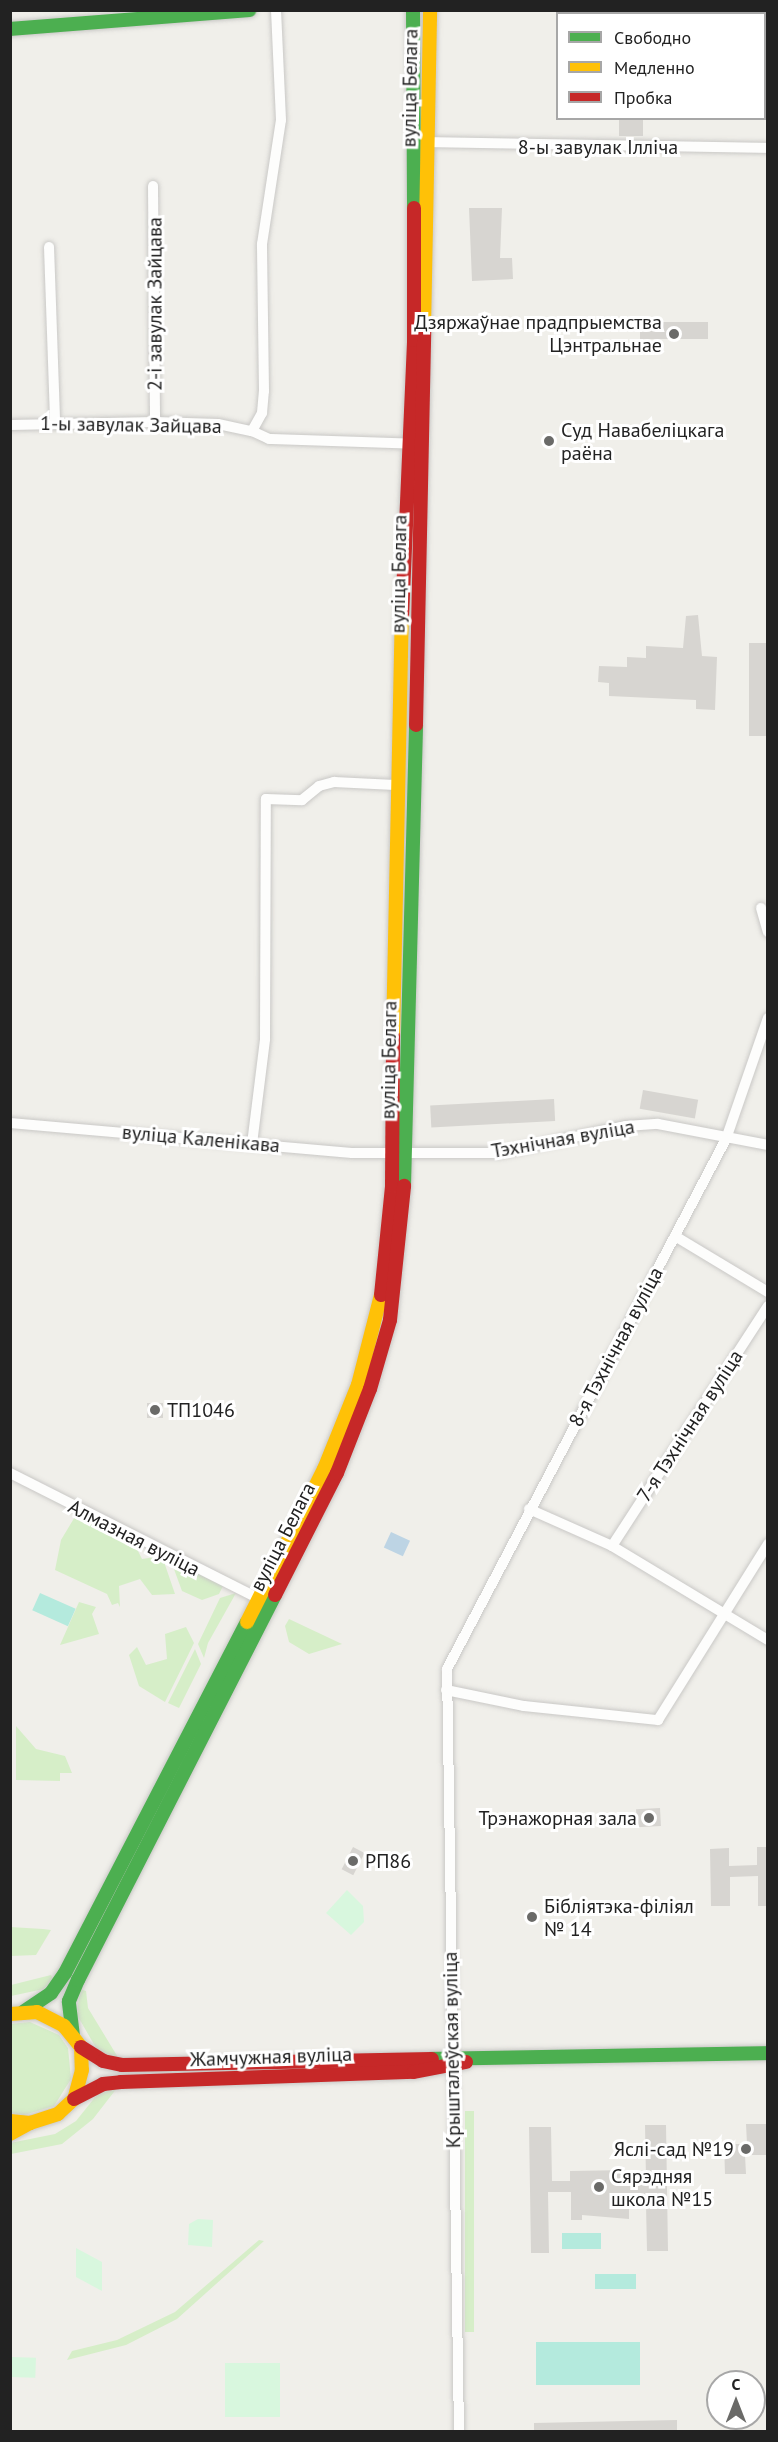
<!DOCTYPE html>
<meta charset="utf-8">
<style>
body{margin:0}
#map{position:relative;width:778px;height:2442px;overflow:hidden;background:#f0efea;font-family:"PT Sans",sans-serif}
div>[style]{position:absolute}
.grass>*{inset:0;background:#d6eec8;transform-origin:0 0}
.park>*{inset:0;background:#d8f7de;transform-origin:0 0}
.pitch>*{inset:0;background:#b4eadd;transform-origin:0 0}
.water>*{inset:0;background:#bdd4e4;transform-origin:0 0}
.building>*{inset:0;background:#d7d5d1;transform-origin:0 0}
.roads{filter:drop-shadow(0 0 2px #c9c8c6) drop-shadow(0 0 2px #c9c8c6)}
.street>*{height:10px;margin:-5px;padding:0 5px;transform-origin:5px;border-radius:5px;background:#fdfdfc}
.fast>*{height:14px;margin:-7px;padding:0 7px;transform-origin:7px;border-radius:7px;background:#4caf50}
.slow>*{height:14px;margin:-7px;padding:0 7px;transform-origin:7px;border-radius:7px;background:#ffc107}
.jam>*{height:14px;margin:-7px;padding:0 7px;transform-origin:7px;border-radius:7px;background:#c62828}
.dots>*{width:16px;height:16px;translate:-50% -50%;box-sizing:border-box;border:3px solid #fff;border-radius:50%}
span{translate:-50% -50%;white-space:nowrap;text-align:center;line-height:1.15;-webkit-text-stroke:6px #fff;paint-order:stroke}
.street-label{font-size:20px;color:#222}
.poi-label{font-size:20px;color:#222}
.right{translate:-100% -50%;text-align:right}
.left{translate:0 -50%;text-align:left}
.frame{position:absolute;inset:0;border:12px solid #222;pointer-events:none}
.legend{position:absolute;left:556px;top:12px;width:210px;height:108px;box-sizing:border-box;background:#fff;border:2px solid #a7a7a7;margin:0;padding:8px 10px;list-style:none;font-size:18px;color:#222}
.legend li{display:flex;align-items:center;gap:12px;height:30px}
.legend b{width:30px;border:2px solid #a7a7a7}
.north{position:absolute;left:706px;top:2370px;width:60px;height:60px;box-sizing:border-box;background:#fff;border:2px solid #a7a7a7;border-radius:50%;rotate:0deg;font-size:16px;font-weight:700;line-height:24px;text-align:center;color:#222}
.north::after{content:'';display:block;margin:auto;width:21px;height:27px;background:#6a6a68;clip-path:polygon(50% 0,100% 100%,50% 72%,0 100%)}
</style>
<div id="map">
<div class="grass">
<div style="clip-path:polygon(417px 479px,404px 1116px,400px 1116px,402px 802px,410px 501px)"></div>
<div style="clip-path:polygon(76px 1515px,134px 1543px,142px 1559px,162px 1556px,175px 1594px,152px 1595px,140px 1579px,119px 1586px,120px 1607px,118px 1603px,112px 1605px,107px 1594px,55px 1570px,61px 1540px)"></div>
<div style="clip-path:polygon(171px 1561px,223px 1586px,219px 1594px,202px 1600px,182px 1591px)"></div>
<div style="clip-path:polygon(236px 1593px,208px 1643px,204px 1658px,198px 1644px,220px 1598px)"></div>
<div style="clip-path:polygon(79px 1602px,96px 1607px,92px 1614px,99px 1634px,60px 1645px)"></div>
<div style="clip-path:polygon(289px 1619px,342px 1644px,309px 1654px,289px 1642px,285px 1626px)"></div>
<div style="clip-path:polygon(186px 1627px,194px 1643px,165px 1702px,139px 1686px,129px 1655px,137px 1647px,146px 1665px,167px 1659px,165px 1634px)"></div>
<div style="clip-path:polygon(195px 1649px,201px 1664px,179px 1708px,168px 1703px)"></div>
<div style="clip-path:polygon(16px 1726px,36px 1749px,65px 1756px,72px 1773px,60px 1773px,60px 1781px,16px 1780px)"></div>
<div style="clip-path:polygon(10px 1927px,43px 1929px,51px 1930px,36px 1955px,11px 1956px)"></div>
<div style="clip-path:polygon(51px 1975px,53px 1979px,44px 1989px,11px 1996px,11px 1985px)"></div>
<div style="clip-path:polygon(80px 1989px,86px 1991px,88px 2008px,119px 2059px,99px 2053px,77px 2015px)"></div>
<div style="clip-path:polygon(30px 2022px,59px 2035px,68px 2048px,71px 2079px,54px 2106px,24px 2115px,11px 2113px,10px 2024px)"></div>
<div style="left:411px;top:2064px;width:5px;height:287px;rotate:90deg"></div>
<div style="clip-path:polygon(117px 2088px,93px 2119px,62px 2144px,11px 2154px,10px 2143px,55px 2134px,76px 2121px,100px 2091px)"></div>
<div style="left:465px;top:2111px;width:9px;height:221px"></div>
<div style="clip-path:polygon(259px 2240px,264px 2241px,177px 2319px,126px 2345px,67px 2360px,72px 2351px,117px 2340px,175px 2312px)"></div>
</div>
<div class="park">
<div style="clip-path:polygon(347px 1890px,363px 1906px,364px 1922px,351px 1935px,326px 1913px)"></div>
<div style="clip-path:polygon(198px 2219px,213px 2220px,212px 2247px,188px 2245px,189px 2224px)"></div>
<div style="clip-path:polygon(76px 2248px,102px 2262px,102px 2291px,76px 2277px)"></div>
<div style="left:11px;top:2357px;width:25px;height:20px;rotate:2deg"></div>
<div style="left:225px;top:2363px;width:55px;height:54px"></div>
</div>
<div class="pitch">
<div style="left:40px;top:1593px;width:39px;height:19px;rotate:24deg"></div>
<div style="left:562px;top:2233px;width:39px;height:16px"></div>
<div style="left:636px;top:2274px;width:15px;height:41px;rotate:90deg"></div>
<div style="left:536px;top:2342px;width:104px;height:43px"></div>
</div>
<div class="water">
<div style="left:391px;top:1532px;width:21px;height:17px;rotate:25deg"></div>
</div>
<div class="building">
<div style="left:619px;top:118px;width:24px;height:18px"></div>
<div style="clip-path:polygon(469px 208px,502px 208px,500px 258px,512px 258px,513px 279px,472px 281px)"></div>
<div style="left:640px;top:322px;width:68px;height:17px"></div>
<div style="clip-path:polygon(698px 615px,702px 656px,717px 657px,715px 710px,696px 709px,696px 700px,609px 696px,609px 683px,598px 682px,599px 666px,627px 667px,627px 657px,646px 658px,646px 646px,683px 648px,686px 616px)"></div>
<div style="left:749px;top:643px;width:19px;height:93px"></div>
<div style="left:643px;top:1090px;width:56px;height:19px;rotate:10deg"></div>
<div style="left:554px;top:1099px;width:22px;height:124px;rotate:87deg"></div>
<div style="left:147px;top:1403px;width:16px;height:15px"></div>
<div style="left:660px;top:1808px;width:18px;height:24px;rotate:87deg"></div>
<div style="left:353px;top:1847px;width:13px;height:25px;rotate:27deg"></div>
<div style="clip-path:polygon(757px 1847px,768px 1847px,768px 1906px,758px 1906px,758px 1876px,730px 1877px,730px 1906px,711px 1906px,710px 1849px,729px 1848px,729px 1866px,757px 1865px)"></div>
<div style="clip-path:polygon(746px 2124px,767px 2124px,768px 2155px,745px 2155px,746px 2174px,725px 2174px,724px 2144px,747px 2144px)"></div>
<div style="clip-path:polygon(645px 2125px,666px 2125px,668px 2251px,647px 2251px,646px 2205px,629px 2206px,629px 2219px,582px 2215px,582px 2220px,571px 2220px,571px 2192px,548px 2192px,549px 2253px,531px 2253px,529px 2127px,551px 2127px,552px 2181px,570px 2181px,570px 2171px,628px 2170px,628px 2179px,646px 2179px)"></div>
<div style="clip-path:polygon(677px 2420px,677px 2432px,534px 2432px,534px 2423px)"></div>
</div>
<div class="roads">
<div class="street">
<div style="left:428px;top:142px;width:340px;rotate:1deg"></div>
<div style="left:153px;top:186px;width:236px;rotate:89.5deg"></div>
<div style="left:49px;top:247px;width:175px;rotate:88deg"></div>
<div style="left:10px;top:425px;width:145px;rotate:-1.2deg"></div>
<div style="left:155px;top:422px;width:63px;rotate:1.8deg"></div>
<div style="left:218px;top:424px;width:35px;rotate:12deg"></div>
<div style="left:252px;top:431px;width:21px;rotate:-61deg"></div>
<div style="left:262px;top:413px;width:22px;rotate:-85deg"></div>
<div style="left:264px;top:391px;width:147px;rotate:-90.8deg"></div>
<div style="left:262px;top:244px;width:125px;rotate:-81.3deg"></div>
<div style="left:281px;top:120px;width:110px;rotate:-92.6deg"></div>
<div style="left:252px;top:431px;width:19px;rotate:25deg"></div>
<div style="left:269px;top:439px;width:148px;rotate:1.9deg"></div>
<div style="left:761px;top:908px;width:25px;rotate:74deg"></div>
<div style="left:10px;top:1123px;width:343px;rotate:5deg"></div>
<div style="left:352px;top:1153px;width:148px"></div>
<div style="left:500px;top:1153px;width:129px;rotate:-12.1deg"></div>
<div style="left:626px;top:1126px;width:32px;rotate:-4deg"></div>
<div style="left:658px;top:1124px;width:112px;rotate:10.8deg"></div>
<div style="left:252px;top:1144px;width:106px;rotate:-82.9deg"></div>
<div style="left:265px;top:1039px;width:240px;rotate:-89.8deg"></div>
<div style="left:266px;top:799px;width:36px;rotate:2deg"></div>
<div style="left:302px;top:800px;width:22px;rotate:-39deg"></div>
<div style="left:319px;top:786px;width:16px;rotate:-15deg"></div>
<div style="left:334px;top:782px;width:61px;rotate:2.8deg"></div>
<div style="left:675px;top:1236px;width:109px;rotate:31.1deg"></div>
<div style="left:10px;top:1473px;width:279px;rotate:26.8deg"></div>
<div style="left:529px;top:1509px;width:91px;rotate:24deg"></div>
<div style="left:612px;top:1546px;width:182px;rotate:31.1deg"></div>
<div style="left:612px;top:1546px;width:286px;rotate:-57deg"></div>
<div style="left:446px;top:1690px;width:80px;rotate:11.6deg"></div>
<div style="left:524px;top:1706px;width:135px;rotate:6deg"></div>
<div style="left:658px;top:1720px;width:208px;rotate:-58deg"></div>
<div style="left:459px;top:2432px;width:763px;rotate:-90.9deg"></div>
<div style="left:447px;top:1669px;width:599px;rotate:-62.24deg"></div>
<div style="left:726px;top:1139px;width:128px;rotate:-70.9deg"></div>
</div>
<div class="fast">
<div style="left:413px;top:10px;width:198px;rotate:89.7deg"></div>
<div style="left:10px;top:29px;width:240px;rotate:-4.5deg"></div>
<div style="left:404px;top:1186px;width:461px;rotate:-88.5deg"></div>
<div style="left:23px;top:2012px;width:34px;rotate:-34deg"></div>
<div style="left:51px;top:1993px;width:24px;rotate:-55deg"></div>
<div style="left:65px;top:1973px;width:395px;rotate:-62.6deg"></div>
<div style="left:73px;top:2036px;width:35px;rotate:-97deg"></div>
<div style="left:69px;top:2001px;width:23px;rotate:-67deg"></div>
<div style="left:78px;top:1980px;width:432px;rotate:-62.9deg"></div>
<div style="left:432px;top:2059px;width:336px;rotate:-1deg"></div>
</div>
<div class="slow">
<div style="left:424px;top:329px;width:319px;rotate:-88.9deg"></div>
<div style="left:393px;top:1036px;width:419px;rotate:-88.8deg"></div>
<div style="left:247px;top:1622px;width:171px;rotate:-63.3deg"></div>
<div style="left:324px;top:1469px;width:91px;rotate:-68deg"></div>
<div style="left:358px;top:1385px;width:93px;rotate:-75.7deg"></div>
<div style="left:10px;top:2014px;width:27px;rotate:-4deg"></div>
<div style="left:37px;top:2012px;width:30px;rotate:27deg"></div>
<div style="left:64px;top:2026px;width:27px;rotate:51deg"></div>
<div style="left:81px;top:2047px;width:23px;rotate:88deg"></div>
<div style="left:82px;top:2070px;width:30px;rotate:105deg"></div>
<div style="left:74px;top:2099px;width:22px;rotate:137deg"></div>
<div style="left:58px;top:2114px;width:29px;rotate:162deg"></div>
<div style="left:30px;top:2123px;width:20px;rotate:-174deg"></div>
<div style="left:10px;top:2134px;width:23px;rotate:-29deg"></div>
</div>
<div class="jam">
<div style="left:402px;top:617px;width:277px;rotate:-87.5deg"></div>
<div style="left:414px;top:340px;width:132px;rotate:-90deg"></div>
<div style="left:416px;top:725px;width:396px;rotate:-88.8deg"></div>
<div style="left:381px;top:1295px;width:110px;rotate:-84.2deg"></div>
<div style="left:392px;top:1186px;width:150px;rotate:-89.6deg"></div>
<div style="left:275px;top:1595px;width:137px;rotate:-63.1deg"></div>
<div style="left:337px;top:1473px;width:90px;rotate:-68.6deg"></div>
<div style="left:370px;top:1389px;width:72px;rotate:-73.8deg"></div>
<div style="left:390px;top:1320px;width:135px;rotate:-84deg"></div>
<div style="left:81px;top:2047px;width:26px;rotate:32deg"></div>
<div style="left:103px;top:2061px;width:19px;rotate:12deg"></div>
<div style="left:122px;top:2065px;width:310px;rotate:-1.1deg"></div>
<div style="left:74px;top:2099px;width:33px;rotate:-27deg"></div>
<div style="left:103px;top:2084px;width:18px;rotate:-6deg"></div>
<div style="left:121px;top:2082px;width:293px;rotate:-2deg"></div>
<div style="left:414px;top:2072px;width:53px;rotate:-10.9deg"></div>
</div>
</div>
<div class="dots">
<div style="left:674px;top:334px;background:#6a6a68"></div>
<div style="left:549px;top:441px;background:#6a6a68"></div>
<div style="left:155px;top:1410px;background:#6a6a68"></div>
<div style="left:649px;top:1818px;background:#6a6a68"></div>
<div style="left:353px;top:1861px;background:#6a6a68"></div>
<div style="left:532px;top:1917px;background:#6a6a68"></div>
<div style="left:746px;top:2149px;background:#6a6a68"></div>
<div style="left:599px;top:2187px;background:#6a6a68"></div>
</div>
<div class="street-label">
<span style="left:410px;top:88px;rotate:-89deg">вуліца Белага</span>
<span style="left:598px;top:147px">8-ы завулак Ілліча</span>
<span style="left:155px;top:304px;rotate:-90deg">2-і завулак Зайцава</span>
<span style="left:131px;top:425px;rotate:1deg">1-ы завулак Зайцава</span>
<span style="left:399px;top:574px;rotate:-89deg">вуліца Белага</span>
<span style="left:389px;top:1060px;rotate:-89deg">вуліца Белага</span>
<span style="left:201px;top:1139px;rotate:5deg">вуліца Каленікава</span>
<span style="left:563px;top:1139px;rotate:-10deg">Тэхнічная вуліца</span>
<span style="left:616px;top:1347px;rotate:-62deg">8-я Тэхнічная вуліца</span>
<span style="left:690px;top:1426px;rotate:-57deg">7-я Тэхнічная вуліца</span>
<span style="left:283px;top:1537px;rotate:-63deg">вуліца Белага</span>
<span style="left:134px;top:1538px;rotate:27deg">Алмазная вуліца</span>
<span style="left:452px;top:2050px;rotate:-91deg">Крышталеўская вуліца</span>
<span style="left:271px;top:2057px;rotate:-2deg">Жамчужная вуліца</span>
</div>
<div class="poi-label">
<span class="right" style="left:662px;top:334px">Дзяржаўнае прадпрыемства<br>Цэнтральнае</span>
<span class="left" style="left:561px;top:442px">Суд Навабеліцкага<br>раёна</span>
<span class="left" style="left:167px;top:1410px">ТП1046</span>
<span class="right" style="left:637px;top:1818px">Трэнажорная зала</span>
<span class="left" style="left:365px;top:1861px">РП86</span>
<span class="left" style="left:544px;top:1918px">Бібліятэка-філіял<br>№ 14</span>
<span class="right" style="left:734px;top:2149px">Яслі-сад №19</span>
<span class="left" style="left:611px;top:2188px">Сярэдняя<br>школа №15</span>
</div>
<div class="frame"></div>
<ul class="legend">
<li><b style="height:8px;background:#4caf50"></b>Свободно</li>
<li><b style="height:8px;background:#ffc107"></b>Медленно</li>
<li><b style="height:8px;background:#c62828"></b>Пробка</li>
</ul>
<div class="north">С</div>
</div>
